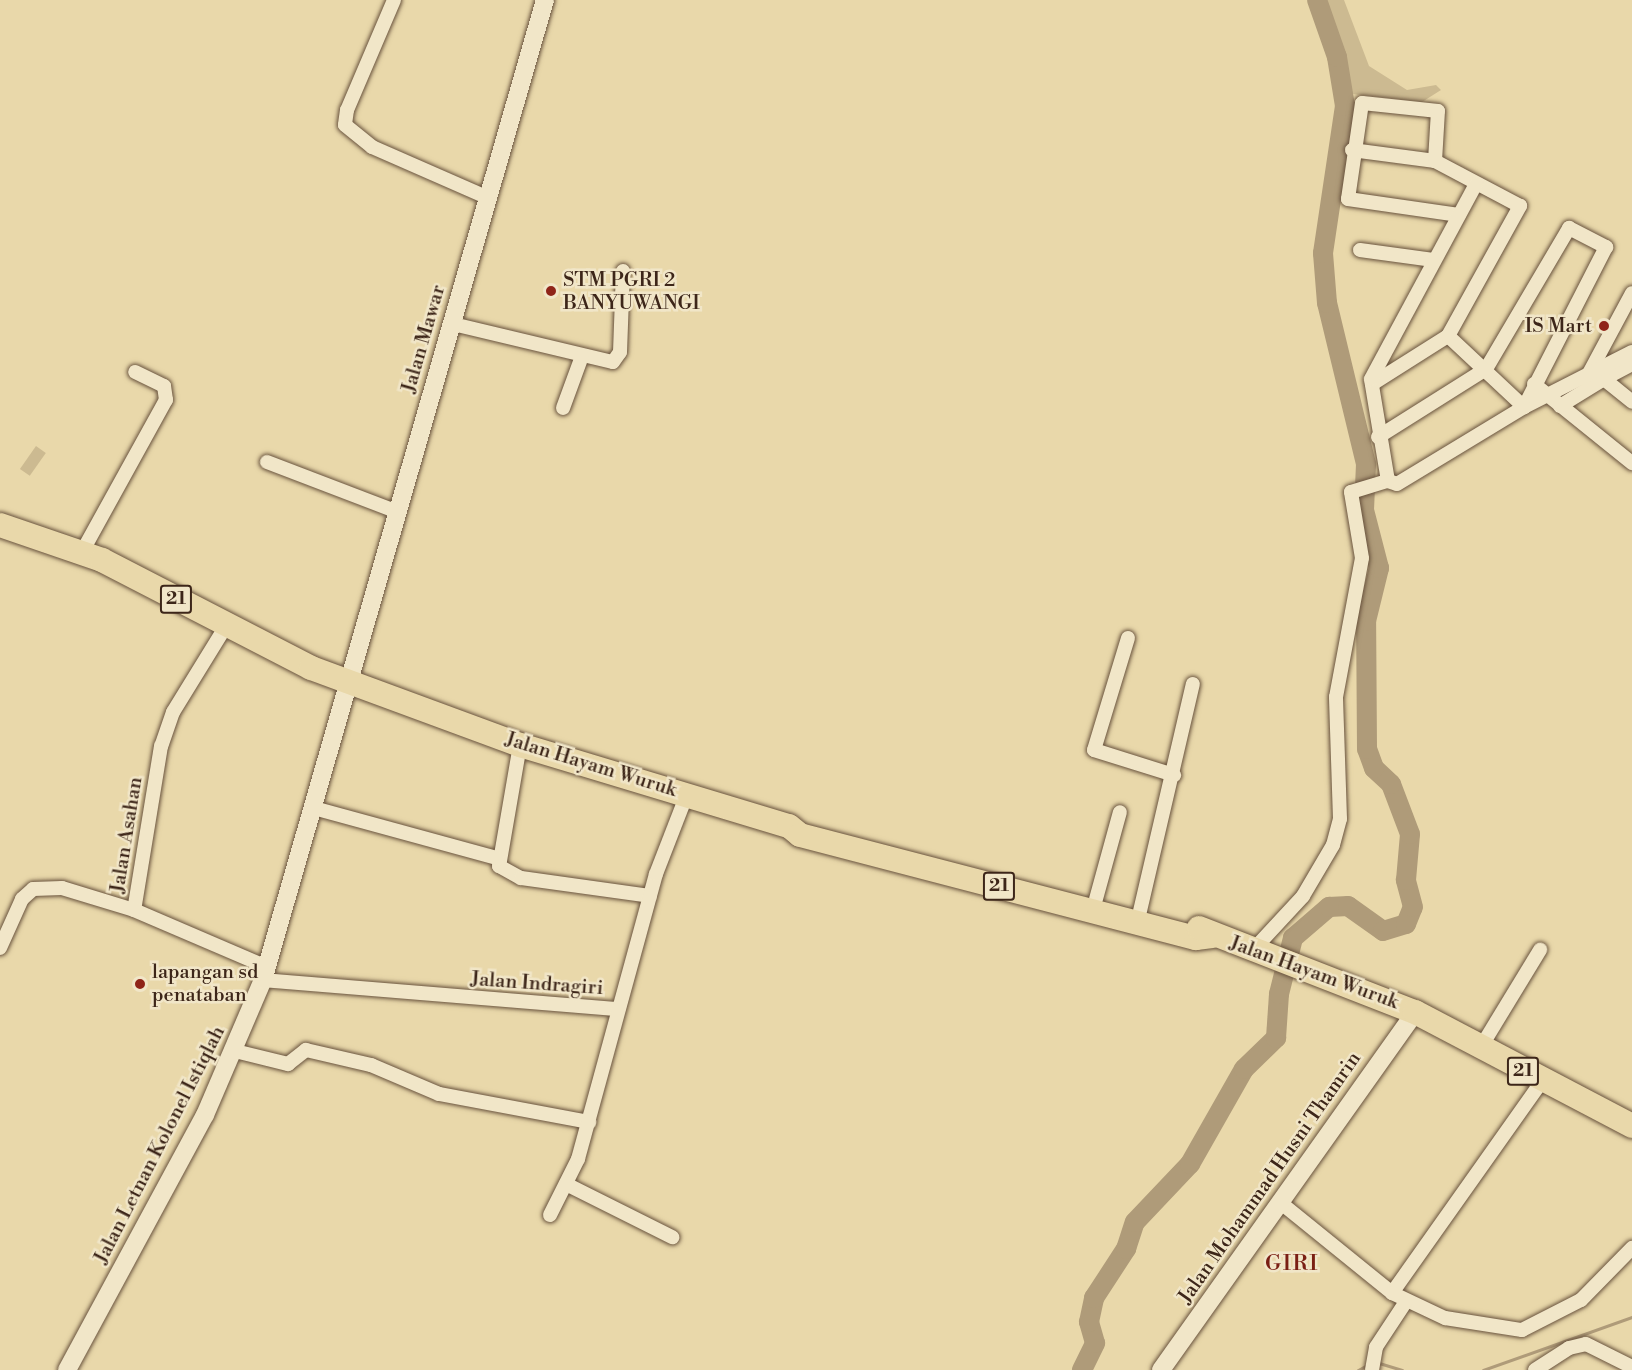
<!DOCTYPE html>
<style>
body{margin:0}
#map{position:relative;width:1632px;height:1370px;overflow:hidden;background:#e9d8aa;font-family:"Libre Bodoni",serif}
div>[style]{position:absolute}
.green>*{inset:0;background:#ccba91;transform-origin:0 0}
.stream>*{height:3px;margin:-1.5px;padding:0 1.5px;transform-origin:1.5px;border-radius:1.5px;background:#af9b79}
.river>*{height:20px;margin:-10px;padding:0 10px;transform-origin:10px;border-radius:10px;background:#af9b79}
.roads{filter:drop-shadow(0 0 2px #68523d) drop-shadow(0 0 2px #68523d)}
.street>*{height:14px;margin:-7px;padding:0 7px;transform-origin:7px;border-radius:7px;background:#f1e6c8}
.secondary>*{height:18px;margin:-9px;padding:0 9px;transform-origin:9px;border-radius:9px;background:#f1e6c8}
.highway>*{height:24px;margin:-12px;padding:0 12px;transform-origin:12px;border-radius:12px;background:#e9d8aa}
.dots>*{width:16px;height:16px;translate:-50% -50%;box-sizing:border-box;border:3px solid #f1e6c8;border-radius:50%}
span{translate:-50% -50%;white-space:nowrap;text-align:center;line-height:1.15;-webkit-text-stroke:5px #f1e6c8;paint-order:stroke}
.shield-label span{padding:2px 4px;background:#f1e6c8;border:2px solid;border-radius:4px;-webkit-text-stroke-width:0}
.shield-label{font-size:18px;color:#3d2619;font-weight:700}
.poi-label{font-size:20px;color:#3d2619}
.left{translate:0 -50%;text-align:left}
.right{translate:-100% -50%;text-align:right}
.street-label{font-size:20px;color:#3d2619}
.quarter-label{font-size:22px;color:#7a1f14;letter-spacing:1.5px}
</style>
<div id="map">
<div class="green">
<div style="clip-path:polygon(1317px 0,1344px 0,1369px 66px,1407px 90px,1436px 85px,1441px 90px,1422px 102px,1344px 93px)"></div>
<div style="left:36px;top:446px;width:12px;height:28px;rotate:35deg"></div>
</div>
<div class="stream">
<div style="left:1379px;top:1363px;width:24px;rotate:17deg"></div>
<div style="left:1358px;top:1370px;width:13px;rotate:-29deg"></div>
<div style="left:1483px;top:1370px;width:158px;rotate:-19.6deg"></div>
</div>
<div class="river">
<div style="left:1082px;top:1370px;width:30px;rotate:-64deg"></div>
<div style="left:1095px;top:1343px;width:22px;rotate:-106deg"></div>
<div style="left:1089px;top:1322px;width:25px;rotate:-78deg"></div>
<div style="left:1094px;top:1298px;width:59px;rotate:-56.9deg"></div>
<div style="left:1126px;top:1249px;width:28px;rotate:-72deg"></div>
<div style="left:1135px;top:1222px;width:80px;rotate:-46.5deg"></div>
<div style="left:1190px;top:1164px;width:109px;rotate:-60.4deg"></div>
<div style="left:1244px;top:1069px;width:45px;rotate:-44.1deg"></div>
<div style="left:1276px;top:1038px;width:44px;rotate:-86.1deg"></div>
<div style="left:1279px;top:994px;width:58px;rotate:-76deg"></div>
<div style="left:1293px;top:938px;width:48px;rotate:-40.7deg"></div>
<div style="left:1329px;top:907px;width:19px;rotate:-3deg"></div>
<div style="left:1348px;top:906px;width:43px;rotate:35.5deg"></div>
<div style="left:1383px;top:931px;width:24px;rotate:-17deg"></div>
<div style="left:1406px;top:924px;width:18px;rotate:-68deg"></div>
<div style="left:1413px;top:907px;width:28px;rotate:-105deg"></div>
<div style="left:1406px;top:880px;width:46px;rotate:-85deg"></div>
<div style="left:1410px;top:834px;width:53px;rotate:-110.8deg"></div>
<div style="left:1391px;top:784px;width:23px;rotate:-137deg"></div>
<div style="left:1374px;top:768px;width:20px;rotate:-110deg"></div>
<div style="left:1367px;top:749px;width:128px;rotate:-90.4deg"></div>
<div style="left:1366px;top:621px;width:55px;rotate:-76.2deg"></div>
<div style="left:1379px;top:568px;width:60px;rotate:-104.5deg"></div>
<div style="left:1364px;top:510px;width:46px;rotate:-87.5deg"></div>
<div style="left:1366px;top:464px;width:166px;rotate:-103.6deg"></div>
<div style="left:1327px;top:303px;width:50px;rotate:-94.6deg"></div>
<div style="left:1323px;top:253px;width:149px;rotate:-81.5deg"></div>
<div style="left:1345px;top:106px;width:50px;rotate:-99.3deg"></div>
<div style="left:1337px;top:57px;width:60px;rotate:-109.3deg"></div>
</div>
<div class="roads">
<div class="street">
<div style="left:394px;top:0;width:120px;rotate:113.1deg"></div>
<div style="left:347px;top:110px;width:15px;rotate:98deg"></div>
<div style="left:345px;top:125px;width:35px;rotate:39deg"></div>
<div style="left:372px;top:147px;width:128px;rotate:23.6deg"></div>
<div style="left:1352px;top:150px;width:84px;rotate:7.5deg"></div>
<div style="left:1360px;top:250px;width:74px;rotate:7.8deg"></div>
<div style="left:453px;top:324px;width:164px;rotate:13.4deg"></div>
<div style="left:613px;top:362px;width:12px;rotate:-55deg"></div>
<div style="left:620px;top:352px;width:81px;rotate:-87.9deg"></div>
<div style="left:1632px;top:364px;width:32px;rotate:152deg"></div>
<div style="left:1604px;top:379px;width:36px;rotate:39deg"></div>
<div style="left:1587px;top:377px;width:95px;rotate:-61.8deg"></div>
<div style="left:1372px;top:384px;width:90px;rotate:-32.3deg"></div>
<div style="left:1534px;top:384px;width:126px;rotate:38.9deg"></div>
<div style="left:1560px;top:406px;width:52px;rotate:-31.5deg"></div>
<div style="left:1524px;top:407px;width:121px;rotate:-27deg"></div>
<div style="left:563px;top:408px;width:55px;rotate:-69.9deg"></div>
<div style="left:1378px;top:437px;width:128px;rotate:-32.2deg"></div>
<div style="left:1486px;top:369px;width:164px;rotate:-59.5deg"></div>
<div style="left:1569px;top:228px;width:42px;rotate:27.2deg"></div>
<div style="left:1606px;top:247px;width:180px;rotate:117.1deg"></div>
<div style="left:267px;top:462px;width:140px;rotate:20.9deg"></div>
<div style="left:1388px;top:481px;width:9px;rotate:18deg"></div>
<div style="left:1397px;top:484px;width:149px;rotate:-31.2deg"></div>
<div style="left:1524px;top:407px;width:104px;rotate:-136.9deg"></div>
<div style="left:1448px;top:336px;width:149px;rotate:-61deg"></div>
<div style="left:1520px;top:206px;width:96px;rotate:-152.1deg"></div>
<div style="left:1435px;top:161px;width:50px;rotate:-86.6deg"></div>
<div style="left:1438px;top:111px;width:76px;rotate:-174deg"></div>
<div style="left:1362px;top:103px;width:97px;rotate:98.3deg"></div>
<div style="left:1348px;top:199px;width:112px;rotate:8.2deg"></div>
<div style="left:82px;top:552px;width:174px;rotate:-61.1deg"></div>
<div style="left:166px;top:400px;width:14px;rotate:-98deg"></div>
<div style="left:164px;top:386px;width:32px;rotate:-154deg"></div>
<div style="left:226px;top:626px;width:101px;rotate:121.6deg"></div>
<div style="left:173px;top:712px;width:36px;rotate:109deg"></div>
<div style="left:161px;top:746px;width:166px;rotate:99.3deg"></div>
<div style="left:134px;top:910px;width:145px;rotate:23.2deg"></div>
<div style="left:1128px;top:638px;width:117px;rotate:106.9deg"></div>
<div style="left:1094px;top:750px;width:84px;rotate:17.4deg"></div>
<div style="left:520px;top:745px;width:123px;rotate:99.8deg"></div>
<div style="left:499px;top:866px;width:25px;rotate:29deg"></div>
<div style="left:521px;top:878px;width:130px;rotate:7.9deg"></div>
<div style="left:314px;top:808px;width:190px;rotate:15.3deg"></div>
<div style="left:1096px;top:899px;width:90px;rotate:-74.6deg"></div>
<div style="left:1140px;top:911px;width:233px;rotate:-76.9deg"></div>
<div style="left:0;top:948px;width:54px;rotate:-65.8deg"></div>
<div style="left:22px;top:899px;width:15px;rotate:-42deg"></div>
<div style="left:33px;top:889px;width:29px;rotate:-2deg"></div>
<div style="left:62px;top:888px;width:75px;rotate:17deg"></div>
<div style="left:1254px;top:949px;width:72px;rotate:-47.2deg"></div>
<div style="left:1303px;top:896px;width:59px;rotate:-59.5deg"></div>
<div style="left:1333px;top:845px;width:27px;rotate:-75deg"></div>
<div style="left:1340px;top:819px;width:122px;rotate:-91.9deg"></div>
<div style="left:1336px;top:697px;width:141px;rotate:-79.4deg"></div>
<div style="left:1362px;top:558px;width:67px;rotate:-99.5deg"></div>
<div style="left:1351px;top:492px;width:39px;rotate:-17deg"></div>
<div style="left:1388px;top:481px;width:103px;rotate:-99.5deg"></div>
<div style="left:1371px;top:379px;width:221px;rotate:-61.7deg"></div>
<div style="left:263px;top:980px;width:356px;rotate:4.7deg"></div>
<div style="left:1481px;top:1047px;width:114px;rotate:-58.7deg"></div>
<div style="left:235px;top:1051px;width:55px;rotate:13.8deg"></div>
<div style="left:288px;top:1064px;width:23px;rotate:-38deg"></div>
<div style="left:306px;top:1050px;width:67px;rotate:13deg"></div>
<div style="left:371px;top:1065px;width:74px;rotate:23.1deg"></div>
<div style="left:439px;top:1094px;width:153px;rotate:10.6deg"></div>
<div style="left:566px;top:1184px;width:119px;rotate:26.6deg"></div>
<div style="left:1281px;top:1203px;width:143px;rotate:39deg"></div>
<div style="left:1392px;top:1293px;width:260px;rotate:-54.7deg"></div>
<div style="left:550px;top:1215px;width:63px;rotate:-63.4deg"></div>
<div style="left:578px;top:1159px;width:295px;rotate:-74.7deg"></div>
<div style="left:656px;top:874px;width:86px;rotate:-68.8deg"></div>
<div style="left:1392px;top:1293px;width:59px;rotate:25.3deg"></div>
<div style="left:1445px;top:1318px;width:78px;rotate:8.9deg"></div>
<div style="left:1522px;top:1330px;width:66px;rotate:-27deg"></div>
<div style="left:1581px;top:1300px;width:73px;rotate:-45.6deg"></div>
<div style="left:1372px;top:1370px;width:23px;rotate:-80deg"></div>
<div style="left:1376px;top:1347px;width:53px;rotate:-56.6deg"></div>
<div style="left:1535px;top:1370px;width:40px;rotate:-32.9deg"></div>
<div style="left:1569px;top:1348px;width:17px;rotate:-13deg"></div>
<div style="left:1586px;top:1344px;width:51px;rotate:26.6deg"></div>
</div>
<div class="secondary">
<div style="left:67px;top:1370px;width:290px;rotate:-61.6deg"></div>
<div style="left:205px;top:1115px;width:147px;rotate:-66.8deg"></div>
<div style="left:263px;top:980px;width:1020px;rotate:-73.95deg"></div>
<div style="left:1161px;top:1370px;width:439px;rotate:-54.6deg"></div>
</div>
<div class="highway">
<div style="left:0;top:525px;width:108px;rotate:18.9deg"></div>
<div style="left:102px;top:560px;width:235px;rotate:27.3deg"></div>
<div style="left:311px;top:668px;width:223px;rotate:20.2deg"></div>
<div style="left:520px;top:745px;width:281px;rotate:16.8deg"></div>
<div style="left:789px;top:826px;width:14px;rotate:39deg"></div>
<div style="left:800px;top:835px;width:409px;rotate:14.6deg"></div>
<div style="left:1196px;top:938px;width:16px;rotate:-7deg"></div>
<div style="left:1199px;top:928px;width:232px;rotate:21.3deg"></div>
<div style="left:1415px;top:1012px;width:245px;rotate:27.7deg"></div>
</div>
</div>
<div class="dots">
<div style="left:551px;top:291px;background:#8f2418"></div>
<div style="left:1604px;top:326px;background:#8f2418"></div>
<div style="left:140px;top:984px;background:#8f2418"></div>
</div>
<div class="shield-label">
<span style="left:176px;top:599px">21</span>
<span style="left:999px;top:886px">21</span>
<span style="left:1523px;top:1071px">21</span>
</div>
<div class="poi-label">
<span class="left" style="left:563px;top:292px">STM PGRI 2<br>BANYUWANGI</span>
<span class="right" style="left:1592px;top:326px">IS Mart</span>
<span class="left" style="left:152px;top:984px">lapangan sd<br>penataban</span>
</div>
<div class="street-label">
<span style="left:424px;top:339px;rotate:-74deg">Jalan Mawar</span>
<span style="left:591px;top:765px;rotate:17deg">Jalan Hayam Wuruk</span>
<span style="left:127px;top:835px;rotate:-81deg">Jalan Asahan</span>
<span style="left:1314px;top:973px;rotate:20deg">Jalan Hayam Wuruk</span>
<span style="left:537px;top:984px;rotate:4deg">Jalan Indragiri</span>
<span style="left:160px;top:1145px;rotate:-63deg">Jalan Letnan Kolonel Istiqlah</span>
<span style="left:1270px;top:1178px;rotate:-55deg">Jalan Mohammad Husni Thamrin</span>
</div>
<div class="quarter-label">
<span style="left:1292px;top:1264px">GIRI</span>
</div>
</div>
